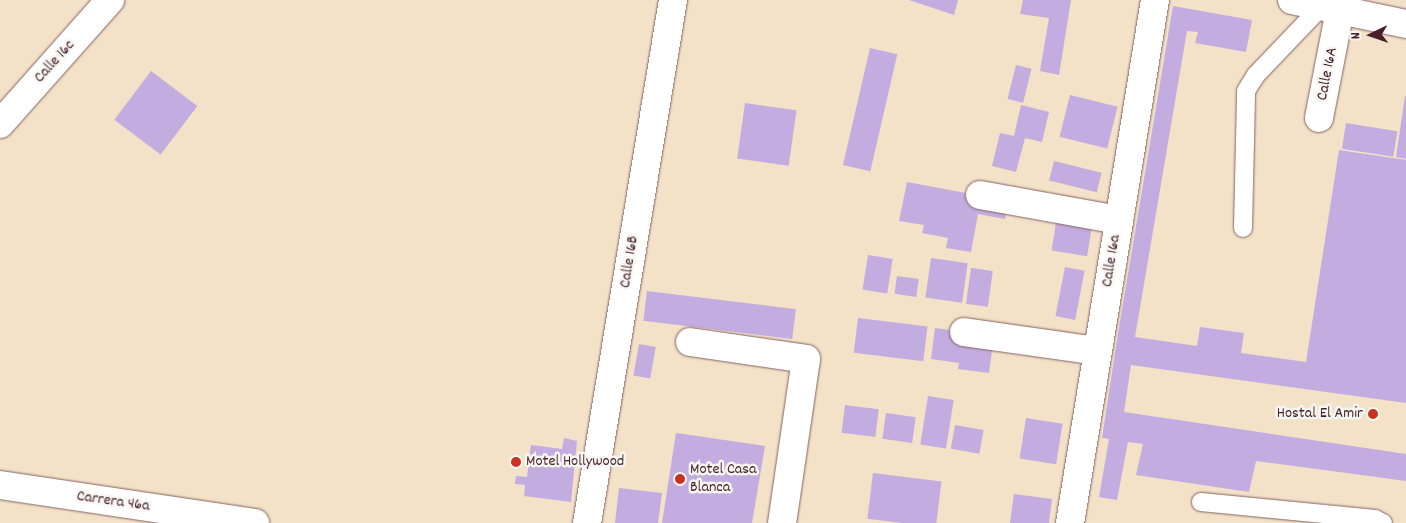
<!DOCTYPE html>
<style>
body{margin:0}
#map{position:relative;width:1406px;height:523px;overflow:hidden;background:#f3e1c8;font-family:Dekko,sans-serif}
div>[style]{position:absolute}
.building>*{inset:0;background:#c3acdf;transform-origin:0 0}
.roads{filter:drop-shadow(0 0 1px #856362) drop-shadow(0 0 1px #856362)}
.service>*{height:18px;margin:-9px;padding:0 9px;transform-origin:9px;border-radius:9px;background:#fff}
.minor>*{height:28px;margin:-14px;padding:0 14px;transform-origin:14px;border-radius:14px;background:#fff}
.dots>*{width:14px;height:14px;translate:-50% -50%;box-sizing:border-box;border:2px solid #f6f6f2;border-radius:50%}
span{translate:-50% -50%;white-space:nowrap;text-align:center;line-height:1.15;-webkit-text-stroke:5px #f6f6f2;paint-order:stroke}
.street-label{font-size:16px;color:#4a1f2b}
.poi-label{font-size:16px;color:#4a1f2b}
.right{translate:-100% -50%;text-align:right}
.left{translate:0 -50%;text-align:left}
.north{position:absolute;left:1346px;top:10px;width:50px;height:50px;-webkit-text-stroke:4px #f6f6f2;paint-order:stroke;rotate:267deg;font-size:14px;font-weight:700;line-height:20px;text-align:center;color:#4a1f2b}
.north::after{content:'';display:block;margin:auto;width:18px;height:22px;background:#4a1f2b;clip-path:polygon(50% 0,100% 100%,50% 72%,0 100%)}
</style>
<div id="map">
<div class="building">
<div style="clip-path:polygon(909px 0,958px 0,954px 15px)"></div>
<div style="clip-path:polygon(1023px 0,1071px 0,1059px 75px,1040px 71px,1049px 18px,1020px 14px)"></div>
<div style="clip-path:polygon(1173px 6px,1252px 20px,1246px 52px,1195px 43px,1198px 32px,1187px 31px,1135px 337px,1197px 346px,1200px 327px,1244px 333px,1241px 353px,1306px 362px,1339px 150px,1406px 160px,1406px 403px,1131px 365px,1124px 412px,1406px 454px,1406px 481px,1256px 461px,1249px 492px,1136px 475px,1143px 444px,1128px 442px,1117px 500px,1099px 497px,1109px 439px,1102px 438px,1118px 334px)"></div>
<div style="left:870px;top:48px;width:28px;height:120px;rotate:13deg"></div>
<div style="left:1016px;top:65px;width:16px;height:35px;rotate:14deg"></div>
<div style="left:151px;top:71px;width:58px;height:61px;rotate:37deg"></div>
<div style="left:1070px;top:95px;width:49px;height:43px;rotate:14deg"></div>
<div style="clip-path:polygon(1405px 96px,1406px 96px,1406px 159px,1396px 157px)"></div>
<div style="left:745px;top:103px;width:52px;height:56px;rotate:8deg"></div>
<div style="clip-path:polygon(1021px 105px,1049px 112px,1042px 142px,1025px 138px,1016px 172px,992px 166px,1000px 133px,1014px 136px)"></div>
<div style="left:1346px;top:123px;width:52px;height:26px;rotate:9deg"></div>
<div style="left:1054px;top:161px;width:49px;height:20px;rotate:14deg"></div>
<div style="clip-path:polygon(907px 182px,1008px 201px,1005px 219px,978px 214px,971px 252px,946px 248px,948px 238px,922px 233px,924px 225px,899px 221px)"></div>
<div style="left:1058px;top:210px;width:36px;height:41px;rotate:9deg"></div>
<div style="left:868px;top:255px;width:25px;height:35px;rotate:9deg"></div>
<div style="left:931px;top:258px;width:37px;height:40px;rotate:8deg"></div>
<div style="left:1065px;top:267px;width:20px;height:50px;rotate:11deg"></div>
<div style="left:971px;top:268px;width:22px;height:36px;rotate:8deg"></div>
<div style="left:897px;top:276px;width:22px;height:18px;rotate:8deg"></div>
<div style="left:647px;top:291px;width:150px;height:30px;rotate:7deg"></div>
<div style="left:858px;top:318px;width:70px;height:35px;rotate:7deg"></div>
<div style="clip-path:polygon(935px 328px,994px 336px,989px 373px,958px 369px,959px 363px,931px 359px)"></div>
<div style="left:639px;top:344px;width:17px;height:32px;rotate:10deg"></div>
<div style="left:928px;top:396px;width:26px;height:49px;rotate:9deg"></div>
<div style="left:845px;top:405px;width:34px;height:28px;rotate:7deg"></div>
<div style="left:886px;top:413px;width:30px;height:26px;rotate:8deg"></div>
<div style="left:1026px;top:418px;width:37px;height:41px;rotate:9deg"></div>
<div style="left:955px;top:425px;width:29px;height:24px;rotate:10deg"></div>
<div style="clip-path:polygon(676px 433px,765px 446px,752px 523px,662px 523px)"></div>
<div style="clip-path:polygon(564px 438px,577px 441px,571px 502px,524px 496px,525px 485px,515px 484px,516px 476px,527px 477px,531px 445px,562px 449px)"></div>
<div style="left:873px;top:473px;width:69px;height:46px;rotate:7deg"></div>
<div style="clip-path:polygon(619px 488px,662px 493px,658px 523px,615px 523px)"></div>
<div style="clip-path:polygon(1014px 494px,1052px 499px,1049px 523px,1010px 523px)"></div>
</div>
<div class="roads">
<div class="service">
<div style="left:1243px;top:228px;width:137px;rotate:-88.7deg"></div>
<div style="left:1246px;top:91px;width:19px;rotate:-58deg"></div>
<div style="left:1256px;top:75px;width:94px;rotate:-46.3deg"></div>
<div style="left:1201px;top:502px;width:175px;rotate:5.6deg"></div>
<div style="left:1375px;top:519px;width:9px;rotate:27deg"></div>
</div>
<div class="minor">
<div style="left:1292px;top:0;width:116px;rotate:11.9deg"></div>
<div style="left:1319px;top:118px;width:120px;rotate:-79deg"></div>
<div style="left:0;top:124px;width:166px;rotate:-48.4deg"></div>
<div style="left:980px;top:195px;width:141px;rotate:10.2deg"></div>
<div style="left:964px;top:332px;width:135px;rotate:8.1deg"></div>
<div style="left:690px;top:342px;width:117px;rotate:8.3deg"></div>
<div style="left:806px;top:359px;width:166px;rotate:98.3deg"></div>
<div style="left:0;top:485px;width:258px;rotate:8.5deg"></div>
<div style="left:587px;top:523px;width:530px;rotate:-80.66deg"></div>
<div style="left:1070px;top:523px;width:530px;rotate:-80.77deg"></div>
</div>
</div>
<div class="dots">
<div style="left:1373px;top:414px;background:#c8321e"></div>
<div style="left:516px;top:462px;background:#c8321e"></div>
<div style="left:680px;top:479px;background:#c8321e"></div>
</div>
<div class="street-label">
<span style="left:55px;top:62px;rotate:-48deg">Calle 16c</span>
<span style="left:1328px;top:74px;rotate:-79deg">Calle 16A</span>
<span style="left:1112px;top:261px;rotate:-81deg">Calle 16a</span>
<span style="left:630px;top:262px;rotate:-81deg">Calle 16B</span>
<span style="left:113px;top:502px;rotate:8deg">Carrera 46a</span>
</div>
<div class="poi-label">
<span class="right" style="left:1363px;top:414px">Hostal El Amir</span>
<span class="left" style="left:526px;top:462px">Motel Hollywood</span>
<span class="left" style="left:690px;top:479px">Motel Casa<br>Blanca</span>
</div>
<div class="north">N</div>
</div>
